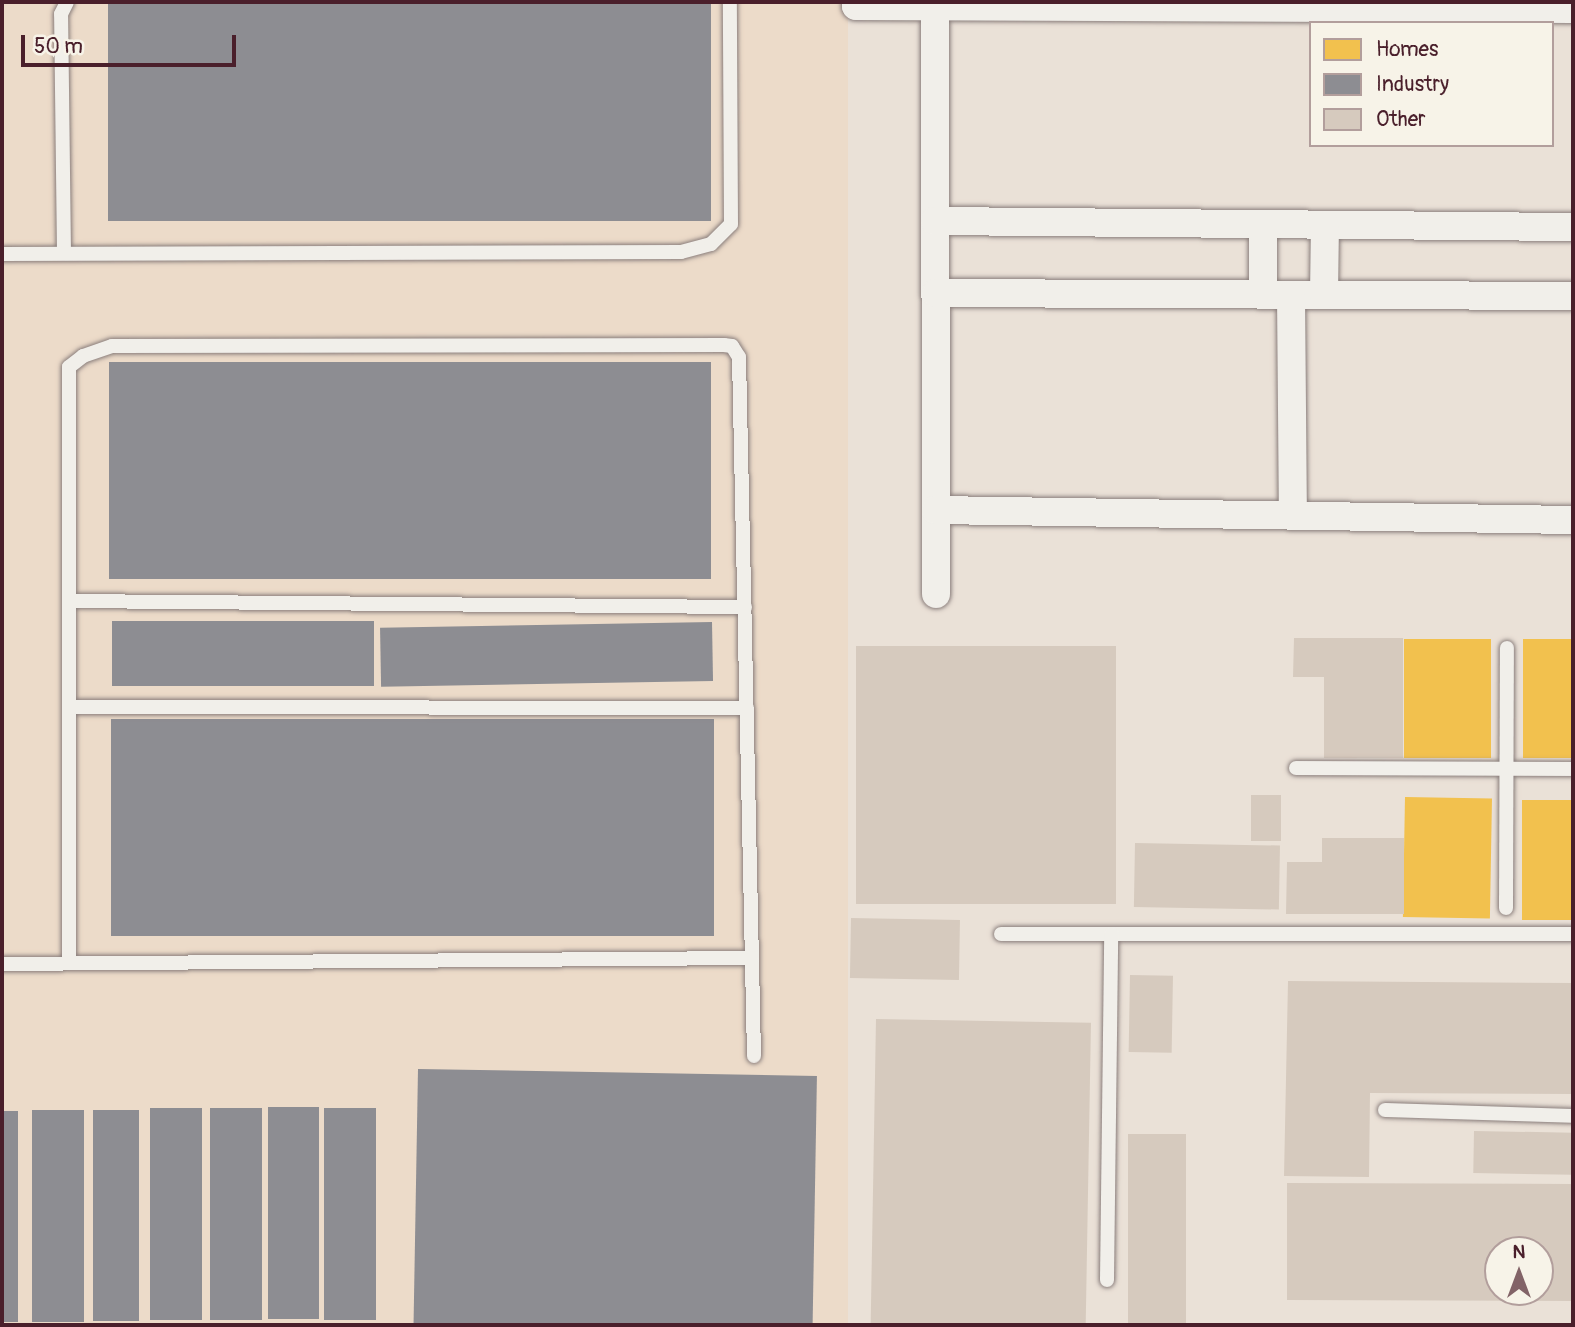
<!DOCTYPE html>
<style>
body{margin:0}
#map{position:relative;width:1575px;height:1327px;overflow:hidden;background:#eae1d7;font-family:Pangolin,sans-serif}
div>[style]{position:absolute}
.built>*{inset:0;background:#ecdbc9;transform-origin:0 0}
.homes>*{inset:0;background:#f2c14e;transform-origin:0 0}
.industry>*{inset:0;background:#8d8d92;transform-origin:0 0}
.building>*{inset:0;background:#d6cabe;transform-origin:0 0}
.roads{filter:drop-shadow(0 0 2px #8a7e7c) drop-shadow(0 0 2px #8a7e7c)}
.lane>*{height:14px;margin:-7px;padding:0 7px;transform-origin:7px;border-radius:7px;background:#f1efea}
.street>*{height:28px;margin:-14px;padding:0 14px;transform-origin:14px;border-radius:14px;background:#f1efea}
span{translate:-50% -50%;white-space:nowrap;text-align:center;line-height:1.15;-webkit-text-stroke:7px #f7f3e8;paint-order:stroke}
.frame{position:absolute;inset:0;border:4px solid #4a1f2b;pointer-events:none}
.legend{position:absolute;left:1309px;top:21px;width:245px;height:126px;box-sizing:border-box;background:#f7f3e8;border:2px solid #b29e9c;margin:0;padding:9px 12px;list-style:none;font-size:21px;color:#4a1f2b}
.legend li{display:flex;align-items:center;gap:14px;height:35px}
.legend b{width:35px;border:2px solid #b29e9c}
.north{position:absolute;left:1484px;top:1236px;width:70px;height:70px;box-sizing:border-box;background:#f7f3e8;border:2px solid #b29e9c;border-radius:50%;rotate:0deg;font-size:19px;font-weight:700;line-height:28px;text-align:center;color:#4a1f2b}
.north::after{content:'';display:block;margin:auto;width:24px;height:32px;background:#826367;clip-path:polygon(50% 0,100% 100%,50% 72%,0 100%)}
.scale{position:absolute;left:21px;top:35px;width:215px;height:32px;box-sizing:border-box;border:4px solid #4a1f2b;border-top:0;padding-left:9px;font-size:21px;line-height:24px;white-space:nowrap;color:#4a1f2b;-webkit-text-stroke:5px #f7f3e8;paint-order:stroke}
</style>
<div id="map">
<div class="built">
<div style="left:2px;top:2px;width:846px;height:1323px"></div>
</div>
<div class="homes">
<div style="left:1404px;top:639px;width:87px;height:119px"></div>
<div style="left:1523px;top:639px;width:50px;height:119px"></div>
<div style="left:1405px;top:797px;width:87px;height:120px;rotate:1deg"></div>
<div style="left:1522px;top:800px;width:51px;height:120px"></div>
</div>
<div class="industry">
<div style="left:108px;top:3px;width:603px;height:218px"></div>
<div style="left:109px;top:362px;width:602px;height:217px"></div>
<div style="left:374px;top:621px;width:65px;height:262px;rotate:90deg"></div>
<div style="left:712px;top:622px;width:59px;height:332px;rotate:89deg"></div>
<div style="left:111px;top:719px;width:603px;height:217px"></div>
<div style="left:418px;top:1069px;width:399px;height:256px;rotate:1deg"></div>
<div style="left:268px;top:1107px;width:51px;height:212px"></div>
<div style="left:150px;top:1108px;width:52px;height:212px"></div>
<div style="left:210px;top:1108px;width:52px;height:212px"></div>
<div style="left:324px;top:1108px;width:52px;height:212px"></div>
<div style="left:32px;top:1110px;width:52px;height:212px"></div>
<div style="left:93px;top:1110px;width:46px;height:211px"></div>
<div style="left:2px;top:1111px;width:16px;height:211px"></div>
</div>
<div class="building">
<div style="clip-path:polygon(1294px 638px,1403px 638px,1403px 758px,1324px 758px,1324px 677px,1293px 677px)"></div>
<div style="left:856px;top:646px;width:260px;height:258px"></div>
<div style="left:1251px;top:795px;width:30px;height:46px"></div>
<div style="clip-path:polygon(1322px 838px,1404px 838px,1404px 914px,1286px 914px,1287px 862px,1322px 862px)"></div>
<div style="left:1135px;top:843px;width:145px;height:64px;rotate:1deg"></div>
<div style="left:851px;top:918px;width:109px;height:60px;rotate:1deg"></div>
<div style="left:1130px;top:975px;width:43px;height:77px;rotate:1deg"></div>
<div style="clip-path:polygon(1288px 981px,1573px 983px,1573px 1094px,1370px 1093px,1369px 1177px,1284px 1176px)"></div>
<div style="left:876px;top:1019px;width:215px;height:306px;rotate:1deg"></div>
<div style="left:1474px;top:1131px;width:99px;height:42px;rotate:1deg"></div>
<div style="left:1128px;top:1134px;width:58px;height:191px"></div>
<div style="clip-path:polygon(evenodd,1287px 1183px,1573px 1184px,1573px 1301px,1287px 1300px,1287px 1183px,1498px 1250px,1540px 1250px,1540px 1292px,1498px 1292px,1498px 1250px)"></div>
</div>
<div class="roads">
<div class="lane">
<div style="left:64px;top:253px;width:239px;rotate:-90.7deg"></div>
<div style="left:61px;top:14px;width:13px;rotate:-63deg"></div>
<div style="left:2px;top:254px;width:679px;rotate:-0.17deg"></div>
<div style="left:681px;top:252px;width:31px;rotate:-15deg"></div>
<div style="left:711px;top:244px;width:28px;rotate:-45deg"></div>
<div style="left:731px;top:224px;width:222px;rotate:-90.3deg"></div>
<div style="left:69px;top:601px;width:676px;rotate:0.51deg"></div>
<div style="left:69px;top:707px;width:678px;rotate:0.08deg"></div>
<div style="left:1296px;top:768px;width:277px;rotate:0.2deg"></div>
<div style="left:1506px;top:908px;width:260px;rotate:-89.8deg"></div>
<div style="left:1001px;top:934px;width:572px"></div>
<div style="left:69px;top:962px;width:595px;rotate:-90deg"></div>
<div style="left:69px;top:367px;width:18px;rotate:-38deg"></div>
<div style="left:83px;top:356px;width:31px;rotate:-19deg"></div>
<div style="left:112px;top:346px;width:612px;rotate:-0.09deg"></div>
<div style="left:724px;top:345px;width:8px;rotate:7deg"></div>
<div style="left:732px;top:346px;width:13px;rotate:58deg"></div>
<div style="left:739px;top:357px;width:699px;rotate:88.77deg"></div>
<div style="left:2px;top:964px;width:750px;rotate:-0.46deg"></div>
<div style="left:1385px;top:1110px;width:188px;rotate:1.8deg"></div>
<div style="left:1107px;top:1280px;width:346px;rotate:-89.3deg"></div>
</div>
<div class="street">
<div style="left:856px;top:2px;width:4px;rotate:90deg"></div>
<div style="left:856px;top:6px;width:717px;rotate:0.24deg"></div>
<div style="left:935px;top:6px;width:588px;rotate:89.9deg"></div>
<div style="left:935px;top:221px;width:638px;rotate:0.54deg"></div>
<div style="left:1263px;top:224px;width:71px;rotate:90deg"></div>
<div style="left:936px;top:293px;width:637px;rotate:0.27deg"></div>
<div style="left:1291px;top:295px;width:221px;rotate:89.5deg"></div>
<div style="left:1324px;top:295px;width:70px;rotate:-89.2deg"></div>
<div style="left:936px;top:510px;width:637px;rotate:0.9deg"></div>
</div>
</div>
<div class="frame"></div>
<ul class="legend">
<li><b style="height:19px;background:#f2c14e"></b>Homes</li>
<li><b style="height:19px;background:#8d8d92"></b>Industry</li>
<li><b style="height:19px;background:#d6cabe"></b>Other</li>
</ul>
<div class="north">N</div>
<div class="scale">50 m</div>
</div>
